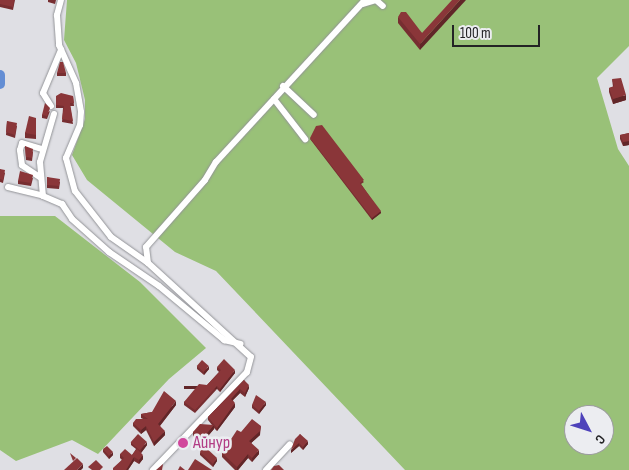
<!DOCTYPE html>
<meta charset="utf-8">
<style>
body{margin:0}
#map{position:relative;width:629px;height:470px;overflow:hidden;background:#dfdfe4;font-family:"Sofia Sans Condensed",sans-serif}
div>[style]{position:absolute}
.green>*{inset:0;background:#99c178}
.river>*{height:10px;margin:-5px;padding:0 5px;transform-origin:5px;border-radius:5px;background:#648ed4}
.roads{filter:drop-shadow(0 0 1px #929397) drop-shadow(0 0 1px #929397)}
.minor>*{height:6px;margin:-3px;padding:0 3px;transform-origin:3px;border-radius:3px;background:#fff}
.wall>*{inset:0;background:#772e31;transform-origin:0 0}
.shaded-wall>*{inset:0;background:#612628;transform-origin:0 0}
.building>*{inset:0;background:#8a3639;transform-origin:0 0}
.dots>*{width:14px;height:14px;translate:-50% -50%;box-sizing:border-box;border:2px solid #ecedf1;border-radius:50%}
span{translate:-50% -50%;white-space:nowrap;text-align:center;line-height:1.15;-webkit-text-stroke:5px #ecedf1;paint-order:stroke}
.hotel-label{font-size:18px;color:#b23c85}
.left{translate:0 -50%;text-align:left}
.north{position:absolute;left:564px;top:405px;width:50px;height:50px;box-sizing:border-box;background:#ecedf1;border:1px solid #9c9c9f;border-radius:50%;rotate:130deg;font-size:14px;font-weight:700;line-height:20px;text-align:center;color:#232325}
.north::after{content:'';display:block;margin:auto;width:18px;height:22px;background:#4e42ba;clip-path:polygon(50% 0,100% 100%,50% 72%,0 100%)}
.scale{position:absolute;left:452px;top:25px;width:88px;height:22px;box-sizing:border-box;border:2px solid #232325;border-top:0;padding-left:6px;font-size:15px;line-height:18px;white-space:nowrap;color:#232325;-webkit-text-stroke:4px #ecedf1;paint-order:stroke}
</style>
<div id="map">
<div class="green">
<div style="clip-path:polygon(evenodd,67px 0,629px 0,629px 46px,597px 78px,618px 149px,629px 166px,629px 470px,405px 470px,216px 271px,175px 252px,87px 180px,72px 155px,85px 119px,85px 100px,76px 63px,64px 40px,67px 0,574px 415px,604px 415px,604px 445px,574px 445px,574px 415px)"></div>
<div style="clip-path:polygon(0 216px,55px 216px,140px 282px,206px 348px,169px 379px,98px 454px,72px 440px,16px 461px,0 450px)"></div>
</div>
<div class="river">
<div style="left:0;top:75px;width:9px;rotate:90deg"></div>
</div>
<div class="roads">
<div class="minor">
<div style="left:61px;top:0;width:16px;rotate:105deg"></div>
<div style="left:57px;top:15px;width:30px;rotate:86deg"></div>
<div style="left:59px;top:45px;width:42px;rotate:65.9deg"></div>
<div style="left:76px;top:83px;width:29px;rotate:80deg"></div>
<div style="left:81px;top:112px;width:13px;rotate:94deg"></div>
<div style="left:80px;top:125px;width:36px;rotate:113deg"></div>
<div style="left:66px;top:158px;width:34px;rotate:75deg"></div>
<div style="left:75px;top:191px;width:58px;rotate:52deg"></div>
<div style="left:111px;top:237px;width:45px;rotate:35.1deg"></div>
<div style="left:148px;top:263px;width:139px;rotate:42.4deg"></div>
<div style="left:251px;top:357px;width:16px;rotate:105deg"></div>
<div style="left:247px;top:372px;width:136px;rotate:133.8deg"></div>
<div style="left:363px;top:4px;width:14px;rotate:-17deg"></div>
<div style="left:376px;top:0;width:9px;rotate:41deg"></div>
<div style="left:283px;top:86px;width:42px;rotate:43.1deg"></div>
<div style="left:274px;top:99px;width:51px;rotate:52.2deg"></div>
<div style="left:51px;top:106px;width:15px;rotate:-122deg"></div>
<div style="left:43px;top:93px;width:47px;rotate:-67.3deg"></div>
<div style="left:54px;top:114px;width:50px;rotate:106.3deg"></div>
<div style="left:40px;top:162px;width:34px;rotate:85deg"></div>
<div style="left:43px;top:196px;width:21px;rotate:23deg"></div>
<div style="left:62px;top:204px;width:18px;rotate:56deg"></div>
<div style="left:72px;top:219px;width:50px;rotate:41.7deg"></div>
<div style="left:109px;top:252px;width:60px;rotate:34.2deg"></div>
<div style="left:159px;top:286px;width:85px;rotate:39.7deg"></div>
<div style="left:224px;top:340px;width:17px;rotate:13deg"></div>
<div style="left:41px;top:178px;width:23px;rotate:-146deg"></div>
<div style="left:22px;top:165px;width:15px;rotate:-98deg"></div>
<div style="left:20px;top:150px;width:7px;rotate:-74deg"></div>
<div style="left:22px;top:143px;width:21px;rotate:17deg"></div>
<div style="left:8px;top:187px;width:36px;rotate:14deg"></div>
<div style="left:148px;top:263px;width:16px;rotate:-97deg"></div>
<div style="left:146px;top:247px;width:89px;rotate:-48.6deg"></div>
<div style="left:205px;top:180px;width:21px;rotate:-59deg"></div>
<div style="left:216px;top:162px;width:220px;rotate:-47.4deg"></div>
<div style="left:266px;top:470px;width:35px;rotate:-47deg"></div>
</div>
</div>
<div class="wall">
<div style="clip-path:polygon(0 0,15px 0,13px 10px,0 7px)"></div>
<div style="clip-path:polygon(48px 0,56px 0,55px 4px,48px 2px)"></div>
<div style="clip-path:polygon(398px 17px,422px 33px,420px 50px,398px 23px)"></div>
<div style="left:57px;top:73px;width:9px;height:3px"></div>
<div style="clip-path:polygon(612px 79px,626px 100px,613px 104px,609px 92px,609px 88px,613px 87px)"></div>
<div style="clip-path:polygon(56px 96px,73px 96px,74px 106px,70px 106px,73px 124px,62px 122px,63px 108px,56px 108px)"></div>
<div style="clip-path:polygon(50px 111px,47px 119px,42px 118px,42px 115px)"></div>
<div style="clip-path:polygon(36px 118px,36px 139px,25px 138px,25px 133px)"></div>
<div style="clip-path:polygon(7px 121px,17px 126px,15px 138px,6px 135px)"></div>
<div style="clip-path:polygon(629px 133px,629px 145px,623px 146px,620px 139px,620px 135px)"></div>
<div style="clip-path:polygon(310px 138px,364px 182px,361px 184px,381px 213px,372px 220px,310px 139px)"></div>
<div style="clip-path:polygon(25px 146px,33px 152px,32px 161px,26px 160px)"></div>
<div style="clip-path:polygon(0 169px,5px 173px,3px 183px,0 182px)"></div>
<div style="clip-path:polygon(47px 177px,60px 182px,59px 189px,47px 188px)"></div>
<div style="clip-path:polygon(33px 178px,31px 186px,18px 184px,18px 181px)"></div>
<div style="clip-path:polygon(197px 366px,209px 369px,204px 375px,197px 369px)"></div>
<div style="clip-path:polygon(217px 367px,235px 373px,220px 392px,217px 389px,195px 413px,184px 405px,184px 402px,207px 385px,219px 372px,217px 370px)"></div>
<div style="clip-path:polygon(244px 380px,249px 388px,245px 397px,240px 393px,233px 400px,235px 407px,217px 431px,214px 428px,214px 429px,201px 444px,193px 436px,193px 432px,212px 425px,208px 420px,208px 417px)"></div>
<div style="clip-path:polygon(176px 405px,160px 426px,165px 435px,154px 446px,146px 430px,141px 434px,133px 426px,133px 423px,143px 419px,141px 418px,141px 414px,152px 412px)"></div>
<div style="clip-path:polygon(252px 405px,266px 405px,259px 414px,252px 408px)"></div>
<div style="clip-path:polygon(261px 426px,260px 435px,251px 443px,259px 454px,252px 462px,248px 458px,238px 470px,235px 470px,222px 457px,222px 453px)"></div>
<div style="clip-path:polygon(300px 434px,308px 444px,303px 450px,299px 446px,291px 453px)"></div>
<div style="clip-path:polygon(131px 442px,147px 445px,141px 453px,143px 459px,139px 464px,134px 461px,128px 470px,113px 470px,122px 460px,120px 458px,120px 454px,132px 455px,136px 449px,131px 445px)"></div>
<div style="clip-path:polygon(103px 449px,113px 455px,109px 459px,103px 452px)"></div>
<div style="clip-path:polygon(200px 452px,217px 461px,213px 467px,200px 455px)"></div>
</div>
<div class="shaded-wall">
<div style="clip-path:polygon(460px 0,466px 0,420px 50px,420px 44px)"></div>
<div style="clip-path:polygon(626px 95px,626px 100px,613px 104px,613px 99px)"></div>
<div style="clip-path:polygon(629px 141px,629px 145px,623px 146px,623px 142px)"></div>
<div style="clip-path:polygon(381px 211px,381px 213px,372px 220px,372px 218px)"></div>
<div style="clip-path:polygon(209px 366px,209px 369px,204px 375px,204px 372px)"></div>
<div style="clip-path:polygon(235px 370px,235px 373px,220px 392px,220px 389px)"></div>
<div style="clip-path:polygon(249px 385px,249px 388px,245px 397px,245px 393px)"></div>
<div style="left:217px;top:386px;width:3px;height:33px;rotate:90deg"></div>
<div style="clip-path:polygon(240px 389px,240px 393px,231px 402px,231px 399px)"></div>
<div style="clip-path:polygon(176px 401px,176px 405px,158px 428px,158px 424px)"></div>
<div style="clip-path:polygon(266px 402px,266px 405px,259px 414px,259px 411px)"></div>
<div style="clip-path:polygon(235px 403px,235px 407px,217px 431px,217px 428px)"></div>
<div style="clip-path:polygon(214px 425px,214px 429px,201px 444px,201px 440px)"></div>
<div style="clip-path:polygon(146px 426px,146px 430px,141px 434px,141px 430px)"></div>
<div style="clip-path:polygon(165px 431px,165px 435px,154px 446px,154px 442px)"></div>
<div style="clip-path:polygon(260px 431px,260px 435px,249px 445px,249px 441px)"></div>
<div style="clip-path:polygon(308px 441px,308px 444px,303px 450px,303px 447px)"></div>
<div style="clip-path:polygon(147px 442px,147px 445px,141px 453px,141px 450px)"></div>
<div style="clip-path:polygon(299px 443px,299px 446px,291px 453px,291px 450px)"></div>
<div style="clip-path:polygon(259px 450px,259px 454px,252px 462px,252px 458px)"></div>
<div style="clip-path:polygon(113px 452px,113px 455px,109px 459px,109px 456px)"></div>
<div style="clip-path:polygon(248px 454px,248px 458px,238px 470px,237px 470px,237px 467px)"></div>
<div style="clip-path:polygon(143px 455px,143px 459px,139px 464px,139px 460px)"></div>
<div style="clip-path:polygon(134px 457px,134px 461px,128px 470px,126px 470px)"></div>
<div style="clip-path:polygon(217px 458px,217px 461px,213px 467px,213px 464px)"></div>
<div style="clip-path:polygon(83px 464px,83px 468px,81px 470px,77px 470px)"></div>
</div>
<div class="building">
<div style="clip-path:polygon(0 0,14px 0,13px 7px,0 4px)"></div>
<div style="clip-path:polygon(452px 0,460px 0,420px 44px,398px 17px,401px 12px,406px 12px,422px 33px)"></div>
<div style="clip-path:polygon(60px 62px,63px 62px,66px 73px,57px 73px)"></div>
<div style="clip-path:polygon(621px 78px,626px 95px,613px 99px,609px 88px,614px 86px,612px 79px)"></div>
<div style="clip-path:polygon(61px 93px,73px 96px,74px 103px,70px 103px,73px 121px,62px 119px,64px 106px,56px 105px,56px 96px)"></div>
<div style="clip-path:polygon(45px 103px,50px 108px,47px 116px,42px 115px)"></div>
<div style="clip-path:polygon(29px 116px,36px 118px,36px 135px,25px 133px)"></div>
<div style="clip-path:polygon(7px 121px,17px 123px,15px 135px,6px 132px)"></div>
<div style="clip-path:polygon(322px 125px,364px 180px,360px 183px,381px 211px,372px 218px,310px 138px,316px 126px)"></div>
<div style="clip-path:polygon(629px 133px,629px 141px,623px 142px,620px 135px)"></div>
<div style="clip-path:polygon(25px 146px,33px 149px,32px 158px,26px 157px)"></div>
<div style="clip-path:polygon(0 169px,5px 170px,3px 180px,0 179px)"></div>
<div style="clip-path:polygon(20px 171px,33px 175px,31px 183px,18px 181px)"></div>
<div style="clip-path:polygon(47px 177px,60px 179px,59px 186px,47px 185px)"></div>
<div style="clip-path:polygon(224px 359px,235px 370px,220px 389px,217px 386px,195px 410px,184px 402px,199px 384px,207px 385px,221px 370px,217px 367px)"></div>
<div style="left:202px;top:360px;width:9px;height:8px;rotate:41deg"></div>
<div style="clip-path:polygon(244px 380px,249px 385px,245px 393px,240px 389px,231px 399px,235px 403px,217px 428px,208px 417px)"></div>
<div style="clip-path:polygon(164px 391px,176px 401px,158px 424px,165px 431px,154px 442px,146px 426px,141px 430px,133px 423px,136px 419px,148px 419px,141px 414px,152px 412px)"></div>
<div style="clip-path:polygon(256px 395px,266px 402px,259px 411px,252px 405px)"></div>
<div style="clip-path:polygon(252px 419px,261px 426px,260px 431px,249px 441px,259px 450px,252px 458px,248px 454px,237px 467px,222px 453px,237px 430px,241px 432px)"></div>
<div style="clip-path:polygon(200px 424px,214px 425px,201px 440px,193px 432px)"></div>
<div style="left:138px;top:434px;width:12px;height:11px;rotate:42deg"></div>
<div style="clip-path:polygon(300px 434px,308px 441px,303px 447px,299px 443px,291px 450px,295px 439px)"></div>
<div style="clip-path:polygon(203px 445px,217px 458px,213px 464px,200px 452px)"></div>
<div style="clip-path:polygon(107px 446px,113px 452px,109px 456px,103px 449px)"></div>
<div style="clip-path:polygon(125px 449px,132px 455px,137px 449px,143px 455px,139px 460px,134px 457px,126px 470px,113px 470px,113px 468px,124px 458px,120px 454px)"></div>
<div style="clip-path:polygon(70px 453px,76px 458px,73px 461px)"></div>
<div style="clip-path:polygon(77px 458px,83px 464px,77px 470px,64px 470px)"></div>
<div style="clip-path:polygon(195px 459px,212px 470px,188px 470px)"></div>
<div style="clip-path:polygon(96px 460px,103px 467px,100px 470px,92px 470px,88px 467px)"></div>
<div style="clip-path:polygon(163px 464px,162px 470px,156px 470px)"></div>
<div style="clip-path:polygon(279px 465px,284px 470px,271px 470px,274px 466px)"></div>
<div style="clip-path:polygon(180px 466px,185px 470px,178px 470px)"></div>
</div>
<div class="dots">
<div style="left:183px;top:443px;background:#d1479c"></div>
</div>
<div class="hotel-label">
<span class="left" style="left:193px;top:443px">Айнур</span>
</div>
<div class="north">С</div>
<div class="scale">100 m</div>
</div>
